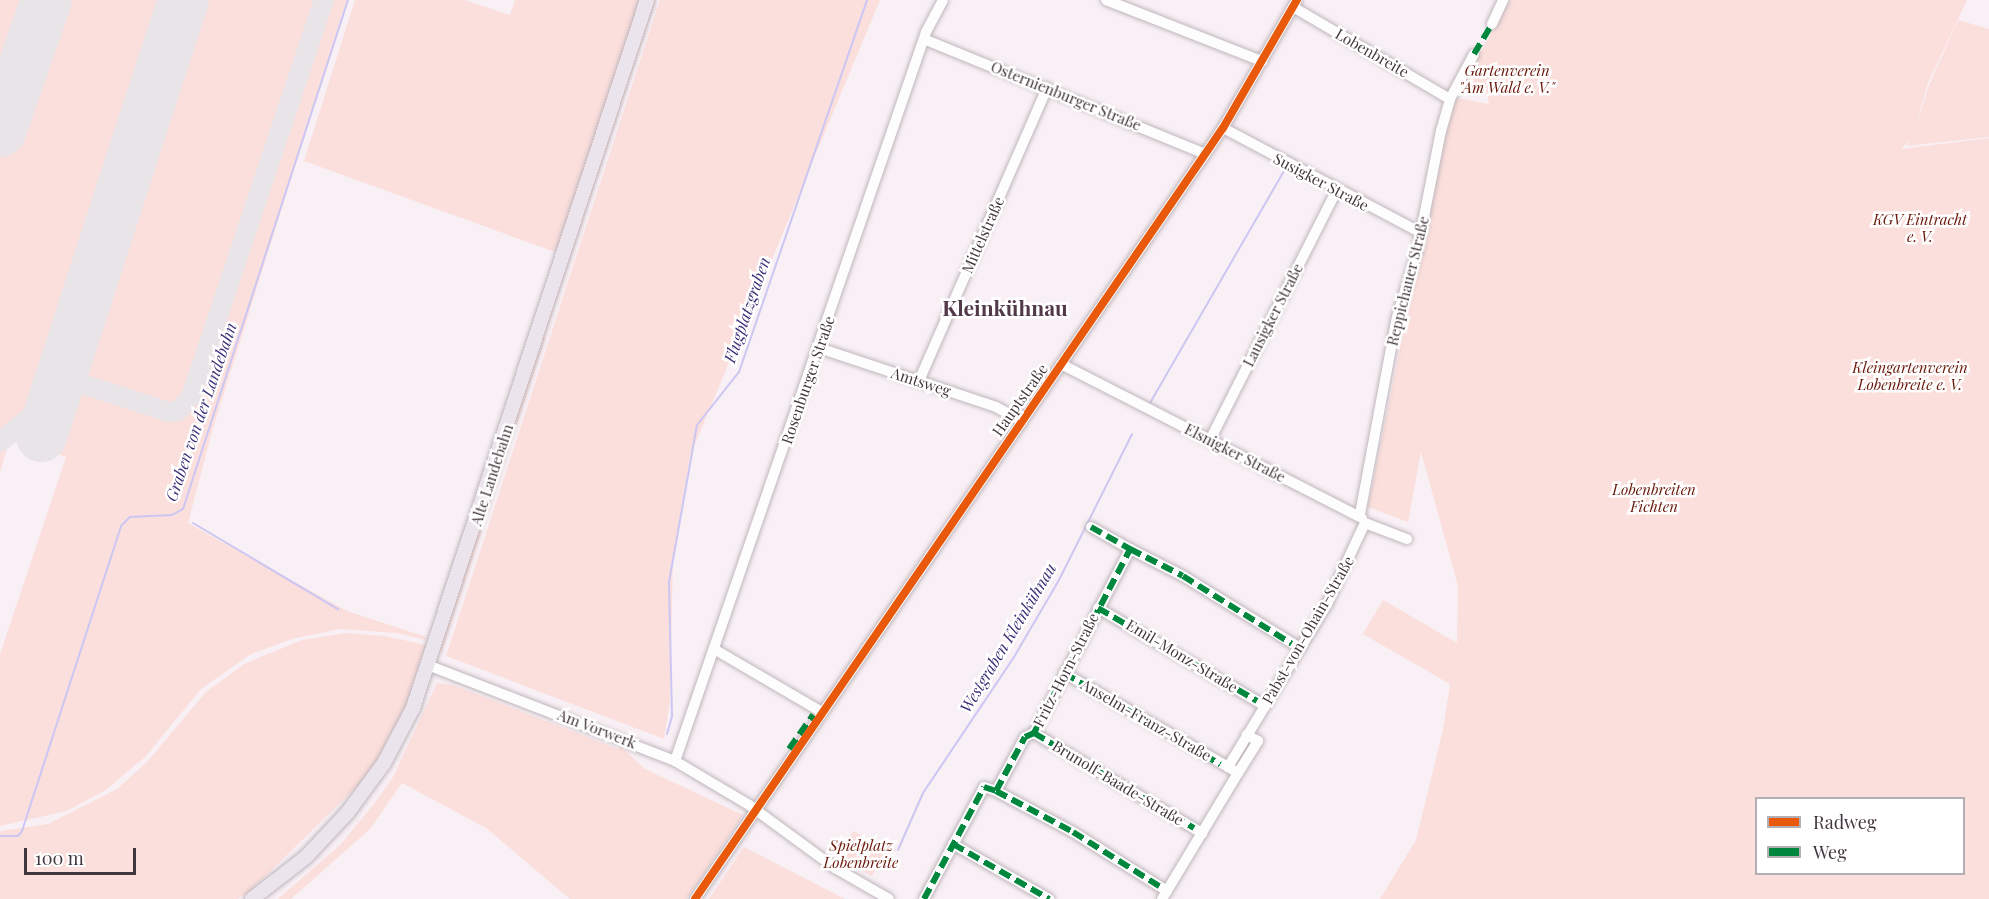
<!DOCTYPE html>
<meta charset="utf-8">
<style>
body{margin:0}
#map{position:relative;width:1989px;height:899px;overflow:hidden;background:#f8f0f5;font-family:"Playfair Display",serif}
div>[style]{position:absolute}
.green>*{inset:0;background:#fbdfdc;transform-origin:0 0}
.stream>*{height:2px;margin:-1px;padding:0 1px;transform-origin:1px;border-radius:1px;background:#ccc6f2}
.taxiway>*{height:20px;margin:-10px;padding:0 10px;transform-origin:10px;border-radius:10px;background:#e8e4e7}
.runway>*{height:51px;margin:-25.5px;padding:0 25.5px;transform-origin:25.5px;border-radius:25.5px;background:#e8e4e7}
.roads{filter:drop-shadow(0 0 2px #c0b6bc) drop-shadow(0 0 2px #c0b6bc)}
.minor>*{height:10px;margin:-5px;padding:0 5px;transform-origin:5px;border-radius:5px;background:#fefdfe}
.major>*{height:14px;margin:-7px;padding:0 7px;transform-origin:7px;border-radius:7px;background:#ebe4ed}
.quiet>*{height:6px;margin-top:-3px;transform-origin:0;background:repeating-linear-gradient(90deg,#00873e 0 12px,transparent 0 18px)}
.cycleway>*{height:8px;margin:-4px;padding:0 4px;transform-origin:4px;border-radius:4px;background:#e8590c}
span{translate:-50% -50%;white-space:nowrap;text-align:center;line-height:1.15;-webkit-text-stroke:5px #fff;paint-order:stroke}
.street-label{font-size:15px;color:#42363e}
.park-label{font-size:15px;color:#671507;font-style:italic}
.water-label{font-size:16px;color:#3c2e75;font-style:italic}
.district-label{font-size:21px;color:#523949;font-weight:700}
.legend{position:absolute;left:1755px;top:797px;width:210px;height:78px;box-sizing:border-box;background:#fff;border:2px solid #b3afb2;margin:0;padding:8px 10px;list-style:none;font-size:18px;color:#42363e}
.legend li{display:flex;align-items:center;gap:12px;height:30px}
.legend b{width:30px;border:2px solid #b3afb2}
.scale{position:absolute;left:24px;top:848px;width:112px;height:27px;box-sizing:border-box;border:3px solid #42363e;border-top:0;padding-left:8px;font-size:18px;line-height:21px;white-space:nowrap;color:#42363e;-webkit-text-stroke:4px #fff;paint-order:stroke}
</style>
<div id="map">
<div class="green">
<div style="clip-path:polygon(0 0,169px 0,24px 444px,10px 439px,0 472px)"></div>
<div style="clip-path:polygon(198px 0,347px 0,213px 428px,188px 523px,347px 611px,426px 637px,426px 640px,396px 633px,340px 629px,292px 639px,251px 654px,201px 689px,146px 756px,106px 790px,67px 811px,0 826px,0 654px,66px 457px,51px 452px,67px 401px,85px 393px,90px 379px,81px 359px)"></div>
<div style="clip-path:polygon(355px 0,465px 0,510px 15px,515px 0,641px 0,558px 253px,304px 161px)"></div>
<div style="clip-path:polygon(651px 0,656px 0,545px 334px,543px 333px)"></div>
<div style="clip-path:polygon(660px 0,880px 0,690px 456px,673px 557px,670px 701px,664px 739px,446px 656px)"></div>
<div style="clip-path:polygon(evenodd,1510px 0,1967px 0,1928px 83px,1914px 132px,1929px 85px,1958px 20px,1989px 29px,1989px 137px,1907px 146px,1909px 140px,1901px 149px,1989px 138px,1989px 899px,1380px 899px,1416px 840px,1443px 730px,1450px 684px,1363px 634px,1383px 600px,1457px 643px,1458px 586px,1421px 452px,1408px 522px,1368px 507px,1451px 97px,1489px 104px,1487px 93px,1459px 89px,1510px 0,1756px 798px,1964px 798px,1964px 874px,1756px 874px,1756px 798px)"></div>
<div style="clip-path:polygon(542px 336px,546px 337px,441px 655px,440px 649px)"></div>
<div style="clip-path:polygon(346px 633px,385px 636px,426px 645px,406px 708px,370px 774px,249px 892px,238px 899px,0 899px,0 831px,48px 824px,117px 789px,147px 762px,206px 692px,244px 664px,302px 640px)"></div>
<div style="clip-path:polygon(437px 683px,453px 685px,618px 749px,620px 746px,645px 769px,743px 815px,687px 899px,570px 899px,486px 828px,402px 783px,370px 829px,291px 899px,278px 899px,340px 845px,373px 805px,393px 777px)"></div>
<div style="left:853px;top:831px;width:37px;height:32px;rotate:26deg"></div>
<div style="clip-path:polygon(744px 847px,845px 899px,709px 899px)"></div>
</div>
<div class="stream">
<div style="left:1150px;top:403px;width:270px;rotate:-60deg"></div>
<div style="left:193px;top:523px;width:169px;rotate:30.7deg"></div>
<div style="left:667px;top:734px;width:19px;rotate:-74deg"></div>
<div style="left:672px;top:716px;width:134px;rotate:-91.3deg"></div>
<div style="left:669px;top:582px;width:159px;rotate:-79.9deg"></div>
<div style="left:697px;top:425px;width:68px;rotate:-51.6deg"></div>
<div style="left:739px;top:372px;width:393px;rotate:-71deg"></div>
<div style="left:0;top:836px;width:18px"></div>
<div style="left:18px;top:836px;width:6px;rotate:-51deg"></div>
<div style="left:22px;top:831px;width:321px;rotate:-72deg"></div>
<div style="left:121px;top:526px;width:13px;rotate:-45deg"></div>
<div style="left:130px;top:517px;width:42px;rotate:-2.7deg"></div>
<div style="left:172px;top:515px;width:13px;rotate:-29deg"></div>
<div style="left:183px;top:509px;width:535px;rotate:-72.04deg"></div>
<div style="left:898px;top:850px;width:62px;rotate:-66.3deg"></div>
<div style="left:923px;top:793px;width:164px;rotate:-56.2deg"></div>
<div style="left:1014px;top:657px;width:89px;rotate:-59.7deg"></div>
<div style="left:1059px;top:580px;width:163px;rotate:-63.4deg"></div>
</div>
<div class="taxiway">
<div style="left:61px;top:377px;width:114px;rotate:18deg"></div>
<div style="left:169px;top:412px;width:9px;rotate:-6deg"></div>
<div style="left:178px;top:411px;width:19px;rotate:-47deg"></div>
<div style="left:191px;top:397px;width:419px;rotate:-71.5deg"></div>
<div style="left:0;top:442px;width:44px;rotate:-39.5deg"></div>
<div style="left:34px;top:414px;width:14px;rotate:17deg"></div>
</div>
<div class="runway">
<div style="left:0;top:131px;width:139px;rotate:-70.7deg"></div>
<div style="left:41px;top:436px;width:459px;rotate:-72deg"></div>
</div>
<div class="roads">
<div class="minor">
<div style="left:1106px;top:0;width:168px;rotate:21.4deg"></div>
<div style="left:1293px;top:7px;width:182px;rotate:30.4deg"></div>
<div style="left:1492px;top:24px;width:26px;rotate:-65deg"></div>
<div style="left:926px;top:40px;width:301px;rotate:22.2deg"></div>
<div style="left:1223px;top:128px;width:224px;rotate:27.9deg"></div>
<div style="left:819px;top:348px;width:187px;rotate:18.4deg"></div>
<div style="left:996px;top:407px;width:30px;rotate:28deg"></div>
<div style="left:1061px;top:364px;width:338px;rotate:27.1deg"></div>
<div style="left:919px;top:381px;width:320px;rotate:-66.4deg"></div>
<div style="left:1210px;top:440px;width:280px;rotate:-63.1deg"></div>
<div style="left:1360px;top:514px;width:200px;rotate:-79.4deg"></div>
<div style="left:1397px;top:317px;width:68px;rotate:-72.9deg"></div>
<div style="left:1417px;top:252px;width:123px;rotate:-78.8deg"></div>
<div style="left:1441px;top:131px;width:33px;rotate:-74deg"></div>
<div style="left:1450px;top:99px;width:51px;rotate:-61.9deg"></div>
<div style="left:1365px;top:523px;width:45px;rotate:20.9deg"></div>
<div style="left:1091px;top:527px;width:45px;rotate:29.4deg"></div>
<div style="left:1098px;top:608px;width:194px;rotate:30.4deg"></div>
<div style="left:714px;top:649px;width:125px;rotate:30.3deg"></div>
<div style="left:430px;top:666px;width:263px;rotate:21.2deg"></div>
<div style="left:675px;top:761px;width:86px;rotate:30.7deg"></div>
<div style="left:749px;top:805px;width:107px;rotate:36.2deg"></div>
<div style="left:835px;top:868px;width:62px;rotate:29.9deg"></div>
<div style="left:1064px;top:673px;width:189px;rotate:29.8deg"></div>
<div style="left:1034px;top:733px;width:196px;rotate:30.8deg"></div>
<div style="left:675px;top:761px;width:771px;rotate:-71deg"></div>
<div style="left:926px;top:32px;width:36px;rotate:-62deg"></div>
<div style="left:1238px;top:773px;width:38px;rotate:-58deg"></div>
<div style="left:1258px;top:741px;width:13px;rotate:-151deg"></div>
<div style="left:996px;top:791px;width:87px;rotate:28deg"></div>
<div style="left:1073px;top:832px;width:111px;rotate:32.1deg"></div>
<div style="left:953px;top:844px;width:111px;rotate:29.8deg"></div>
<div style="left:695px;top:899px;width:934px;rotate:-55.6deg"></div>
<div style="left:1223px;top:128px;width:148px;rotate:-60deg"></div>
<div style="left:924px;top:899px;width:127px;rotate:-61.8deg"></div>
<div style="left:984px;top:787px;width:13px;rotate:18deg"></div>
<div style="left:996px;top:791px;width:61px;rotate:-61.8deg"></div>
<div style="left:1025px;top:737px;width:10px;rotate:-24deg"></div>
<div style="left:1034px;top:733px;width:208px;rotate:-62.4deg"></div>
<div style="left:1130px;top:549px;width:59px;rotate:27deg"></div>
<div style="left:1183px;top:576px;width:137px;rotate:31.6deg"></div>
<div style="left:1162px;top:899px;width:147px;rotate:-58.9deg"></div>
<div style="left:1238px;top:773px;width:12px;rotate:-149deg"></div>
<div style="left:1228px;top:767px;width:191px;rotate:-58.7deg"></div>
<div style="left:1327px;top:604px;width:89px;rotate:-64.9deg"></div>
</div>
<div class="major">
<div style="left:252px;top:899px;width:68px;rotate:-37.9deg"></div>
<div style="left:306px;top:857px;width:62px;rotate:-47deg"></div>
<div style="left:348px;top:812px;width:61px;rotate:-53.7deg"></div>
<div style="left:384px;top:763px;width:62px;rotate:-62.2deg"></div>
<div style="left:413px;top:708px;width:746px;rotate:-71.71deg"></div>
</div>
</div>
<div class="quiet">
<div style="left:1474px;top:54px;width:35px;rotate:-59deg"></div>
<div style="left:1091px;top:527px;width:45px;rotate:29.4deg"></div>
<div style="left:1098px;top:608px;width:184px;rotate:30.3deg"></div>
<div style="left:1064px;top:673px;width:181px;rotate:30.3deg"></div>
<div style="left:1034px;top:733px;width:186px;rotate:30.7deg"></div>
<div style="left:789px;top:749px;width:42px;rotate:-54.8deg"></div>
<div style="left:996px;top:791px;width:87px;rotate:28deg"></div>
<div style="left:1073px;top:832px;width:102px;rotate:32.1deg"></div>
<div style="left:953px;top:844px;width:111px;rotate:29.8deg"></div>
<div style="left:924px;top:899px;width:127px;rotate:-61.8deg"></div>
<div style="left:984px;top:787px;width:13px;rotate:18deg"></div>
<div style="left:996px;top:791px;width:61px;rotate:-61.8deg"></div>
<div style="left:1025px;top:737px;width:10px;rotate:-24deg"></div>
<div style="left:1034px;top:733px;width:208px;rotate:-62.4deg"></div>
<div style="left:1130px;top:549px;width:59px;rotate:27deg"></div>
<div style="left:1183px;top:576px;width:128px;rotate:32deg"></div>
</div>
<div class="cycleway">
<div style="left:695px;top:899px;width:934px;rotate:-55.6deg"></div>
<div style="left:1223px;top:128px;width:148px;rotate:-60deg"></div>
</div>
<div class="street-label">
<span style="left:1372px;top:53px;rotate:30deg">Lobenbreite</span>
<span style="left:1066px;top:96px;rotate:22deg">Osternienburger Straße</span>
<span style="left:1321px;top:182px;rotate:28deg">Susigker Straße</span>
<span style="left:983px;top:235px;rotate:-66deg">Mittelstraße</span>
<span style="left:1408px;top:281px;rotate:-76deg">Reppichauer Straße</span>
<span style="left:1273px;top:315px;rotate:-63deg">Lausigker Straße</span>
<span style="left:808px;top:380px;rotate:-71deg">Rosenburger Straße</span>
<span style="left:921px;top:382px;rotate:18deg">Amtsweg</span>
<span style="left:1020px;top:400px;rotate:-55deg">Hauptstraße</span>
<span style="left:1235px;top:453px;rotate:27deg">Elsnigker Straße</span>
<span style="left:492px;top:475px;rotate:-72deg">Alte Landebahn</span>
<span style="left:1308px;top:630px;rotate:-60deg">Pabst-von-Ohain-Straße</span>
<span style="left:1182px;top:656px;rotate:31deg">Emil-Monz-Straße</span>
<span style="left:1066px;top:670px;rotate:-63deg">Fritz-Horn-Straße</span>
<span style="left:1146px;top:720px;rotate:30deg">Anselm-Franz-Straße</span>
<span style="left:597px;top:729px;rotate:21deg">Am Vorwerk</span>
<span style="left:1118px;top:783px;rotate:31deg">Brunolf-Baade-Straße</span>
</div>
<div class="park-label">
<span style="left:1507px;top:79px">Gartenverein<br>"Am Wald e. V."</span>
<span style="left:1920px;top:228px">KGV Eintracht<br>e. V.</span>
<span style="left:1910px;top:376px">Kleingartenverein<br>Lobenbreite e. V.</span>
<span style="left:1654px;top:498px">Lobenbreiten<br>Fichten</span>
<span style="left:861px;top:854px">Spielplatz<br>Lobenbreite</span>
</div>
<div class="water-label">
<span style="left:747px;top:310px;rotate:-71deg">Flugplatzgraben</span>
<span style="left:201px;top:412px;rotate:-71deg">Graben von der Landebahn</span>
<span style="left:1008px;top:638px;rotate:-59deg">Westgraben Kleinkühnau</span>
</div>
<div class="district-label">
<span style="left:1005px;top:307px">Kleinkühnau</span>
</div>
<ul class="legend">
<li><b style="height:8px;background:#e8590c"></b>Radweg</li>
<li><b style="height:8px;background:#00873e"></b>Weg</li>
</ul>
<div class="scale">100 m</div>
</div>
